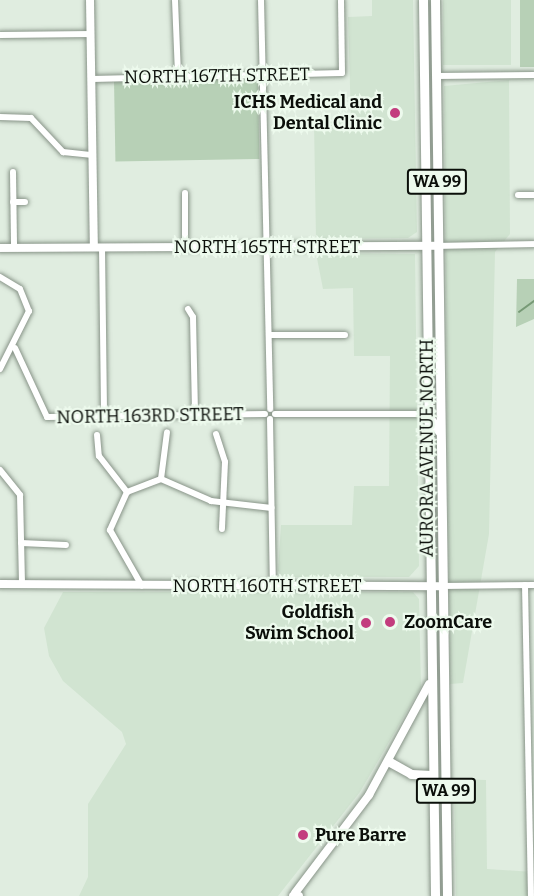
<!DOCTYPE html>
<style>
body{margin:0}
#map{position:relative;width:534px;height:896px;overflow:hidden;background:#e0ede0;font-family:Bitter,serif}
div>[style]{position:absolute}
.built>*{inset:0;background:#d1e4d1;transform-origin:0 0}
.green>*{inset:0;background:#b7d0b6;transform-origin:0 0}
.stream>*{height:1.5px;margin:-0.75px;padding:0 0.75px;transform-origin:0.75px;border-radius:0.75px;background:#779a76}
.roads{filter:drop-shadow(0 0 2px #889488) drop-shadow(0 0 2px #889488)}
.minor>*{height:6px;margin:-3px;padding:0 3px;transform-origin:3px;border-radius:3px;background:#fff}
.tertiary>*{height:8px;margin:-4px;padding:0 4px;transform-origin:4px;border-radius:4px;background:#fff}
.secondary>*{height:8px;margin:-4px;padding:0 4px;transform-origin:4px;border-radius:4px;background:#fff}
.primary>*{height:9px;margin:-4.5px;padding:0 4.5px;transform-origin:4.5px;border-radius:4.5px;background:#fff}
.trunk>*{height:9px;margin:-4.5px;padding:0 4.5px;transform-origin:4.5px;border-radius:4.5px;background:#fff}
.dots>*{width:16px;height:16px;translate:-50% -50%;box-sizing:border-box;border:3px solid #edfaed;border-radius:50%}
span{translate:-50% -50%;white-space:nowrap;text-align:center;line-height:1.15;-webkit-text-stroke:4.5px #edfaed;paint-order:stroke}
.shield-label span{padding:2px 4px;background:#edfaed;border:2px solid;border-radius:4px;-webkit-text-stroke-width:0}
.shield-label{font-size:16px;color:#0b0f0a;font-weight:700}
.street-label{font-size:18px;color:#0b0f0a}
.poi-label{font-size:18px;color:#0b0f0a;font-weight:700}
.right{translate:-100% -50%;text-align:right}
.left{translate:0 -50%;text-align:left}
</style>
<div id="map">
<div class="built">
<div style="clip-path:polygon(372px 0,413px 0,417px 232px,408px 238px,316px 239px,314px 123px,351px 121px,348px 17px,372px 16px)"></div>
<div style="left:443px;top:0;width:68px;height:65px"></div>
<div style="clip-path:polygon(509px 80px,510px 234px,495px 252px,489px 534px,463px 683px,450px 684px,444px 86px)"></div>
<div style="clip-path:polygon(316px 253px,415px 254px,419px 566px,409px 577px,282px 577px,278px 571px,281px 525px,352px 525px,354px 486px,389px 486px,390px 356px,354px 356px,353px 288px,323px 289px)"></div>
<div style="clip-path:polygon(63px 592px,413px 592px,419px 599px,421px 687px,360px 792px,278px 896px,79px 896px,88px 877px,88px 804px,126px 744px,122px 732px,63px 681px,49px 656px,44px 628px)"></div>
<div style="clip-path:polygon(454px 779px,486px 780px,487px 869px,533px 872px,534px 896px,456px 896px)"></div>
</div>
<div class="green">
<div style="left:520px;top:0;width:14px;height:67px"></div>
<div style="left:258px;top:79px;width:80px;height:144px;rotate:89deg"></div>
<div style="clip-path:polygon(517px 279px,534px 279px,534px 319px,516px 327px)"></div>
</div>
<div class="stream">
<div style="left:519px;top:312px;width:19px;rotate:-36deg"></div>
</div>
<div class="roads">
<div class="minor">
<div style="left:175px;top:0;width:76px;rotate:87.7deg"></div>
<div style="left:261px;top:0;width:409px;rotate:88.7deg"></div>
<div style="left:0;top:35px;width:91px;rotate:-0.6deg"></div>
<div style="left:436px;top:76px;width:98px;rotate:-0.6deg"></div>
<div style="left:92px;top:79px;width:250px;rotate:-1.4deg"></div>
<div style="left:342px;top:73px;width:73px;rotate:-90.8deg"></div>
<div style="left:0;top:117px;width:31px;rotate:2deg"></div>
<div style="left:31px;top:118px;width:47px;rotate:46.7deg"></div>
<div style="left:63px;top:152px;width:30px;rotate:6deg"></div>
<div style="left:13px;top:172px;width:75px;rotate:89.2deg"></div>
<div style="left:185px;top:193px;width:54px;rotate:90deg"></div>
<div style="left:518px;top:195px;width:16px"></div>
<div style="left:13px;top:202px;width:12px"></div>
<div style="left:437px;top:246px;width:97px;rotate:-1.2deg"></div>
<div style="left:102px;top:247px;width:168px;rotate:89.3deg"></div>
<div style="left:0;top:277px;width:23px;rotate:31deg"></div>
<div style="left:20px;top:289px;width:24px;rotate:68deg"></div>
<div style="left:29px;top:311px;width:65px;rotate:116.6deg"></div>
<div style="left:188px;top:309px;width:9px;rotate:58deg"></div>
<div style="left:193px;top:317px;width:97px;rotate:88.8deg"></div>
<div style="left:269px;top:335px;width:76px"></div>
<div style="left:15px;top:348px;width:76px;rotate:65.1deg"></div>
<div style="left:47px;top:417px;width:218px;rotate:-0.8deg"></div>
<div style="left:275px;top:414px;width:152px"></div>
<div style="left:270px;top:419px;width:167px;rotate:89deg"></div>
<div style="left:216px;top:434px;width:29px;rotate:72deg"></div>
<div style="left:225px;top:462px;width:67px;rotate:92.6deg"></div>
<div style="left:97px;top:435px;width:21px;rotate:85deg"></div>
<div style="left:99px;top:456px;width:46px;rotate:52.1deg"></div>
<div style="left:127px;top:492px;width:36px;rotate:-21deg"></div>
<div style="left:161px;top:479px;width:55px;rotate:23.7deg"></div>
<div style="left:211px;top:501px;width:61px;rotate:6.5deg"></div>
<div style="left:0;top:470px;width:32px;rotate:51deg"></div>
<div style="left:20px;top:495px;width:89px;rotate:88.7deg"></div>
<div style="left:161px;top:479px;width:47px;rotate:-82.7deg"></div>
<div style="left:127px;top:492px;width:42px;rotate:114.1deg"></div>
<div style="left:110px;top:530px;width:64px;rotate:60.3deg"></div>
<div style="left:21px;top:543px;width:45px;rotate:2.5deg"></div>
<div style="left:525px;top:585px;width:311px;rotate:88.9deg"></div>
<div style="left:442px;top:586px;width:92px;rotate:-0.6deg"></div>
</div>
<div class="tertiary">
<div style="left:90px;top:0;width:247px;rotate:89.1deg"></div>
<div style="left:0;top:248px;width:437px;rotate:-0.3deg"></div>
<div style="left:0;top:584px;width:442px;rotate:0.3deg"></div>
<div style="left:295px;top:893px;width:123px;rotate:-52.9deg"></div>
<div style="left:369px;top:795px;width:126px;rotate:-61.6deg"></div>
</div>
<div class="secondary">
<div style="left:293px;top:896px;width:6px"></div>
</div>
<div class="primary">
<div style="left:427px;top:414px;width:21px;rotate:55deg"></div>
</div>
<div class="trunk">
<div style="left:423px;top:0;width:896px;rotate:89.23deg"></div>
<div style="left:435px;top:0;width:896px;rotate:89.23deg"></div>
<div style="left:388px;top:761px;width:26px;rotate:29deg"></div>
<div style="left:411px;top:774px;width:21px;rotate:3deg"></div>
</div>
</div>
<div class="dots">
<div style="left:395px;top:113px;background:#c33d7e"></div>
<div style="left:390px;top:622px;background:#c33d7e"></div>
<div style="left:366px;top:623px;background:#c33d7e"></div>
<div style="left:303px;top:835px;background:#c33d7e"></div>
</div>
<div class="shield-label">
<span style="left:437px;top:182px">WA 99</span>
<span style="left:446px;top:791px">WA 99</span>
</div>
<div class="street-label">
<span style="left:217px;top:76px;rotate:-1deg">NORTH 167TH STREET</span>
<span style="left:267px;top:247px">NORTH 165TH STREET</span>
<span style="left:150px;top:416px;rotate:-1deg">NORTH 163RD STREET</span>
<span style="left:427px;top:448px;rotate:-90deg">AURORA AVENUE NORTH</span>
<span style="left:267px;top:586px">NORTH 160TH STREET</span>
</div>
<div class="poi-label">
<span class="right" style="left:382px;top:113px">ICHS Medical and<br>Dental Clinic</span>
<span class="right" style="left:354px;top:623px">Goldfish<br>Swim School</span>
<span class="left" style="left:404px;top:622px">ZoomCare</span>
<span class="left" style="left:315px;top:835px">Pure Barre</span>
</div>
</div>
